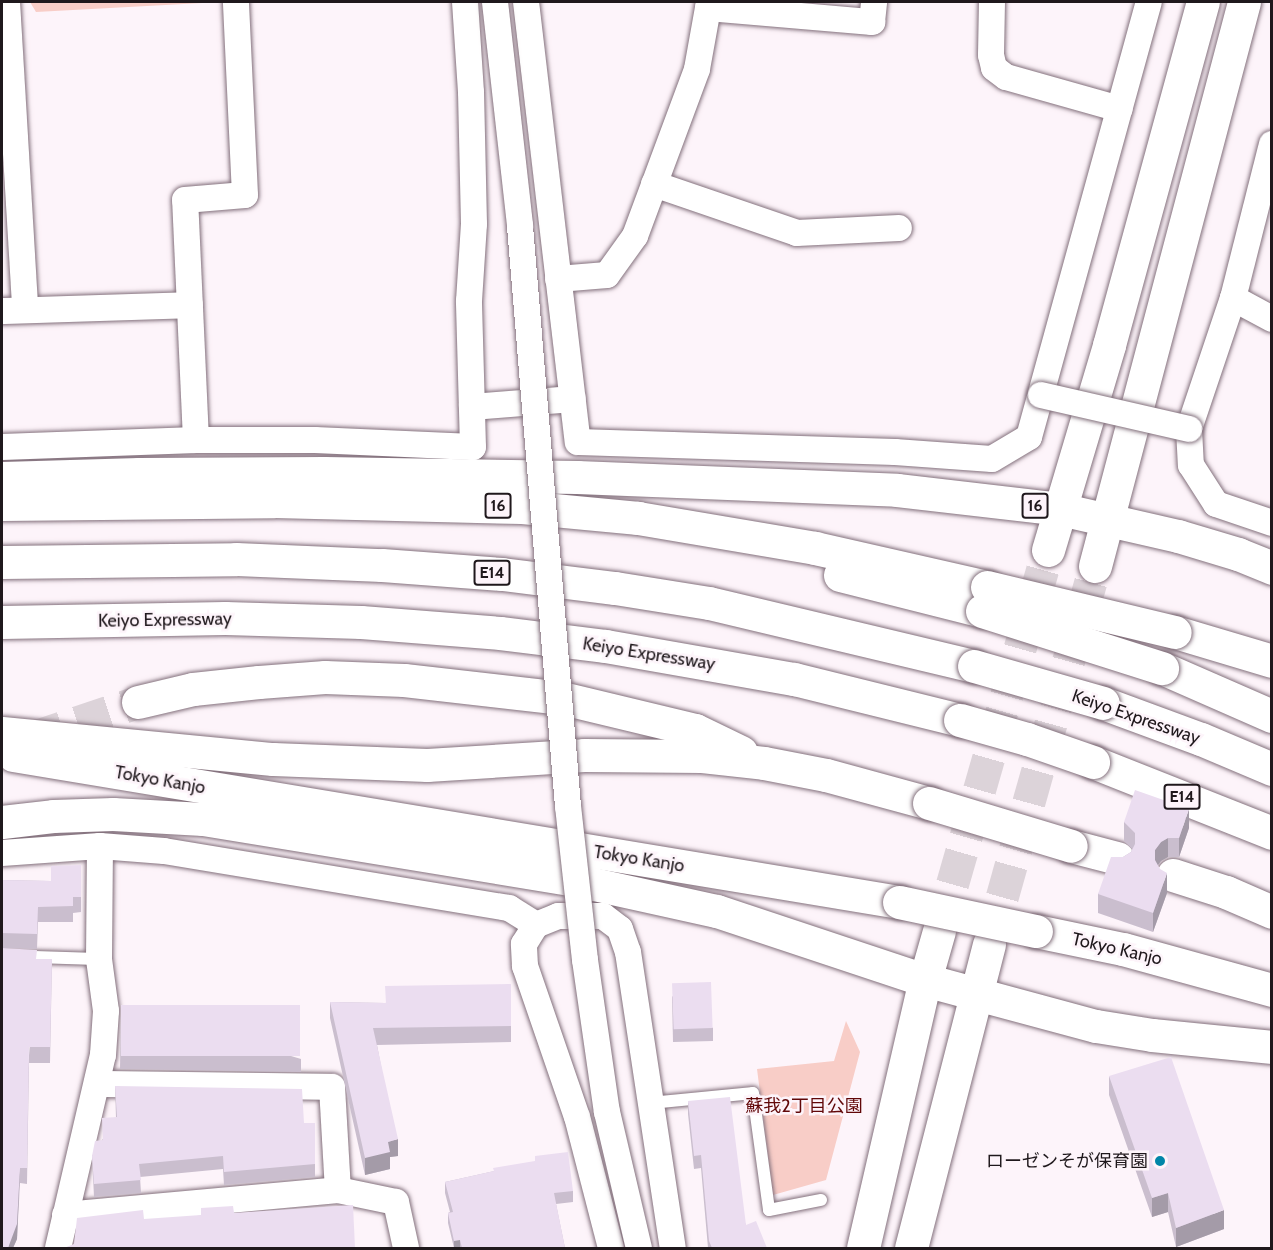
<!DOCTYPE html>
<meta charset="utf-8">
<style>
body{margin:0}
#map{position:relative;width:1273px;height:1250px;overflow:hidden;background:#fdf4fa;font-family:Cabin,"Noto Sans JP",sans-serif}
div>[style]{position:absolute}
.green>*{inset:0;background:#f8cdc7}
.secondary-tunnel>*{height:33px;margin-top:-16.5px;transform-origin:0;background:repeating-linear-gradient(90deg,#dcd3d9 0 33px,transparent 0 49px)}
.highway-tunnel>*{height:33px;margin-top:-16.5px;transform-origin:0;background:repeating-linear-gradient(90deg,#dcd3d9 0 33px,transparent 0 49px)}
.roads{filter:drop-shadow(0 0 2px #83707c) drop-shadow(0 0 2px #83707c)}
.lane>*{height:12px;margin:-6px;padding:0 6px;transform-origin:6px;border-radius:6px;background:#fff}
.street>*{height:26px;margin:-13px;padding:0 13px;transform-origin:13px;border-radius:13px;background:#fff}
.secondary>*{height:33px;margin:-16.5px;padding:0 16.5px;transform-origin:16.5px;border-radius:16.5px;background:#fff}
.highway>*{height:33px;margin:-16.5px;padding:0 16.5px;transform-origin:16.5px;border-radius:16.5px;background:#fff}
.bridges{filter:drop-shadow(0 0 2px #83707c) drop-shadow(0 0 2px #83707c)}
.street-bridge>*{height:26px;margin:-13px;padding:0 13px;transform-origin:13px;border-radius:13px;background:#fff}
.highway-bridge>*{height:33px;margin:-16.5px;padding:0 16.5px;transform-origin:16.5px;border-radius:16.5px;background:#fff}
.wall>*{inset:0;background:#cabece}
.shaded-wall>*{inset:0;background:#a49ba8;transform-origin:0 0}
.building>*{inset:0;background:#ebddf0;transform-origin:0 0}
.dots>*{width:16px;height:16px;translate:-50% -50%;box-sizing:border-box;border:3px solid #fdf4fa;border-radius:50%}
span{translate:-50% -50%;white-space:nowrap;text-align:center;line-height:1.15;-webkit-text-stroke:5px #fdf4fa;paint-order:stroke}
.shield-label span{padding:2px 4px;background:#fdf4fa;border:2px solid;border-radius:4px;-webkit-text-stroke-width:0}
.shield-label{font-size:16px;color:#1f181c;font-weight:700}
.street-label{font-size:18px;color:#1f181c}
.park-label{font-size:18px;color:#610708}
.poi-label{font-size:18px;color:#1f181c}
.right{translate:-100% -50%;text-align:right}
.frame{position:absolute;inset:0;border:3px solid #1f181c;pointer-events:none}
</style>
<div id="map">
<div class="green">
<div style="clip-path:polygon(30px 2px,221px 2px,36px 12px)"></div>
<div style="clip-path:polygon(846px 1021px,860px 1052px,826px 1180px,773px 1195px,757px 1069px,834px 1061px)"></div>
</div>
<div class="secondary-tunnel">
<div style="left:939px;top:931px;width:396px;rotate:-74deg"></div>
<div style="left:989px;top:944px;width:393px;rotate:-74.3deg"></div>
</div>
<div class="highway-tunnel">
<div style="left:31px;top:738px;width:113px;rotate:-18.6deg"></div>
</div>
<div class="roads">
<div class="lane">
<div style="left:2px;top:956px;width:97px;rotate:1.8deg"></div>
<div style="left:651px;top:1103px;width:102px;rotate:-5.6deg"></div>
<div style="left:753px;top:1093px;width:118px;rotate:82.2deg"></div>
<div style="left:769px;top:1210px;width:53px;rotate:-10.9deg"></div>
</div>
<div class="street">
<div style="left:7px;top:2px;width:308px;rotate:86.6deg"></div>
<div style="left:526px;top:2px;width:443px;rotate:83.3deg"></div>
<div style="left:578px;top:442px;width:317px;rotate:1.8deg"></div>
<div style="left:895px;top:452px;width:97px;rotate:4.1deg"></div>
<div style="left:992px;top:459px;width:43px;rotate:-30.7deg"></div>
<div style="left:1029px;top:437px;width:451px;rotate:-74.6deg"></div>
<div style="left:992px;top:2px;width:53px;rotate:91.1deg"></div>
<div style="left:991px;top:55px;width:13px;rotate:77deg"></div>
<div style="left:994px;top:68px;width:15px;rotate:37deg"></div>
<div style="left:1006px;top:77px;width:118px;rotate:15.7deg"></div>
<div style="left:708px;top:8px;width:165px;rotate:4.9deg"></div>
<div style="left:872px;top:22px;width:20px;rotate:-84deg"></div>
<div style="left:1272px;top:144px;width:159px;rotate:104.2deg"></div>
<div style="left:1233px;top:298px;width:138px;rotate:108.6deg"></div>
<div style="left:1189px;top:429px;width:36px;rotate:87deg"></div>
<div style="left:1191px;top:465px;width:46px;rotate:57.3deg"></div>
<div style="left:1216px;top:504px;width:59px;rotate:18.7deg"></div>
<div style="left:654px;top:184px;width:151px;rotate:18.9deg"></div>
<div style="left:797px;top:233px;width:102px;rotate:-2.8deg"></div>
<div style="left:558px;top:279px;width:49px;rotate:-4.7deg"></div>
<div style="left:607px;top:275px;width:48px;rotate:-54.3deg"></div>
<div style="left:635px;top:236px;width:178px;rotate:-69.6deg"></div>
<div style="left:697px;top:69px;width:68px;rotate:-79.8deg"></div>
<div style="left:1233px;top:298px;width:44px;rotate:28.3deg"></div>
<div style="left:2px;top:311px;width:188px;rotate:-1.8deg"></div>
<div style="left:472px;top:407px;width:101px;rotate:-4.5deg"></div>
<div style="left:196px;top:440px;width:119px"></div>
<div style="left:315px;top:440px;width:158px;rotate:2.5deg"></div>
<div style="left:473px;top:447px;width:146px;rotate:-91.6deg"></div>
<div style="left:469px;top:301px;width:77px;rotate:-86.3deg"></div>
<div style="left:474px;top:224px;width:132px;rotate:-91.3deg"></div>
<div style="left:471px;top:92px;width:90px;rotate:-93.8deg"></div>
<div style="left:2px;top:447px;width:194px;rotate:-2.1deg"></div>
<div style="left:196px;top:440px;width:240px;rotate:-92.6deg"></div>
<div style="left:185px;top:200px;width:60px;rotate:-4.8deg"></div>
<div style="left:245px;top:195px;width:193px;rotate:-92.7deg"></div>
<div style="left:2px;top:853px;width:98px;rotate:-4.1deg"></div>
<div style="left:100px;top:846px;width:64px;rotate:4.5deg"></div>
<div style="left:164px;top:851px;width:350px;rotate:9.4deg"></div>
<div style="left:509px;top:908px;width:32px;rotate:32deg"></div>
<div style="left:97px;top:1084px;width:235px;rotate:0.7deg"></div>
<div style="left:332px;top:1087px;width:103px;rotate:86.7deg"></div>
<div style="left:65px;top:1215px;width:274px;rotate:-5.2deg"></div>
<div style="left:338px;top:1190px;width:59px;rotate:11.7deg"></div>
<div style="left:396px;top:1202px;width:47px;rotate:77.7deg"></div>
<div style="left:58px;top:1248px;width:198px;rotate:-76.9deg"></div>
<div style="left:103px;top:1055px;width:44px;rotate:-86.1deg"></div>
<div style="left:106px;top:1011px;width:52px;rotate:-97.7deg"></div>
<div style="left:99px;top:959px;width:113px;rotate:-89.5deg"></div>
<div style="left:611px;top:1248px;width:135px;rotate:-104.5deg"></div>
<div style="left:577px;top:1117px;width:160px;rotate:-109deg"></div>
<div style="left:525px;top:966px;width:22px;rotate:-93deg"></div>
<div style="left:524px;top:944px;width:22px;rotate:-58deg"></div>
<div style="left:536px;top:925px;width:24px;rotate:-22deg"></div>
<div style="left:558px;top:916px;width:45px"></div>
<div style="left:603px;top:916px;width:21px;rotate:37deg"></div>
<div style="left:620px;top:929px;width:24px;rotate:71deg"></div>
<div style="left:628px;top:952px;width:299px;rotate:81.4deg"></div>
</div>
<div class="secondary">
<div style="left:1048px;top:550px;width:214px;rotate:-73.4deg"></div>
<div style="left:1109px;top:345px;width:356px;rotate:-74.7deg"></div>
<div style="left:1095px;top:566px;width:583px;rotate:-75.2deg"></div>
<div style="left:863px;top:1248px;width:275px;rotate:-77deg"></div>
<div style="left:925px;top:980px;width:51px;rotate:-74.1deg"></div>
<div style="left:911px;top:1248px;width:314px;rotate:-75.6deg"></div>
</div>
<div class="highway">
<div style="left:2px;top:478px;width:137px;rotate:-1.7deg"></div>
<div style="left:139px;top:474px;width:185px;rotate:-0.3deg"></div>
<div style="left:324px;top:473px;width:253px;rotate:0.9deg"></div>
<div style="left:577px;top:477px;width:320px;rotate:2.3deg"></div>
<div style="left:897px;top:490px;width:164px;rotate:6.6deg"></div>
<div style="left:1060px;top:509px;width:121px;rotate:12.9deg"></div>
<div style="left:1178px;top:536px;width:63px;rotate:16.7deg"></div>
<div style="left:1238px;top:554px;width:37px;rotate:22deg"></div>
<div style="left:2px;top:504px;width:272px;rotate:-0.6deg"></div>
<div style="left:274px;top:501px;width:248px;rotate:1.4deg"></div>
<div style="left:522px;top:507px;width:117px;rotate:5.4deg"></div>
<div style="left:638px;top:518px;width:180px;rotate:9.6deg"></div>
<div style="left:815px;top:548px;width:176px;rotate:12.8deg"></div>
<div style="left:2px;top:562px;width:234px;rotate:-0.7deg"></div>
<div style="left:236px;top:559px;width:146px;rotate:2.4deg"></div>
<div style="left:382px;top:565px;width:120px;rotate:4.3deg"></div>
<div style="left:502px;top:574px;width:114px;rotate:7.1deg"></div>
<div style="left:615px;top:588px;width:95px;rotate:9.1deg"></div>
<div style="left:709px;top:603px;width:272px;rotate:13.4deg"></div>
<div style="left:840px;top:575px;width:146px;rotate:14.2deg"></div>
<div style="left:2px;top:622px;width:223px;rotate:-1deg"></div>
<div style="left:225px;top:618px;width:136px;rotate:1.7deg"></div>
<div style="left:361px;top:622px;width:139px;rotate:4.5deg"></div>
<div style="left:500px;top:633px;width:107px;rotate:7deg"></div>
<div style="left:606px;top:646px;width:191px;rotate:10deg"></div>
<div style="left:794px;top:679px;width:171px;rotate:13.9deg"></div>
<div style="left:1175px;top:632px;width:101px;rotate:16.6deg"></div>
<div style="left:1162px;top:668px;width:120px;rotate:23.6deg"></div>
<div style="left:138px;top:702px;width:57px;rotate:-13.3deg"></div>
<div style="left:193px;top:689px;width:66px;rotate:-6.1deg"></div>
<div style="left:259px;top:682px;width:66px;rotate:-4.3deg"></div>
<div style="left:325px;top:677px;width:79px;rotate:2.2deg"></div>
<div style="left:404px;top:680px;width:159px;rotate:6.5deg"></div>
<div style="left:562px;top:698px;width:137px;rotate:13.5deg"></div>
<div style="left:695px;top:730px;width:51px;rotate:25.6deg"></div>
<div style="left:1103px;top:703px;width:104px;rotate:20.2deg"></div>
<div style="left:1201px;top:739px;width:77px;rotate:22.9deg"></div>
<div style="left:2px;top:733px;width:272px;rotate:5.5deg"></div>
<div style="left:273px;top:759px;width:154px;rotate:2.2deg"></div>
<div style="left:427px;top:765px;width:157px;rotate:-3.6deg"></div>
<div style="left:584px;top:755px;width:118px;rotate:0.5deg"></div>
<div style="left:702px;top:756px;width:62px;rotate:6.4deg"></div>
<div style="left:764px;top:763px;width:63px;rotate:11deg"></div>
<div style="left:826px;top:775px;width:107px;rotate:15.2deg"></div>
<div style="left:13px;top:755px;width:898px;rotate:9.42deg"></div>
<div style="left:1093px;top:762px;width:193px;rotate:21.6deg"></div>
<div style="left:2px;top:822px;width:51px;rotate:-6.7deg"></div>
<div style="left:53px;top:816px;width:60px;rotate:-1.9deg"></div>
<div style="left:113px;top:814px;width:90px;rotate:3.2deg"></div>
<div style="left:203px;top:819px;width:382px;rotate:9.3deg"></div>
<div style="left:580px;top:881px;width:140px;rotate:12.4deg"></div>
<div style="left:717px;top:911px;width:219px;rotate:18.4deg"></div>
<div style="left:925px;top:980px;width:177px;rotate:15.1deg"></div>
<div style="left:1096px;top:1026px;width:57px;rotate:9.1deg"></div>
<div style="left:1152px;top:1035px;width:121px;rotate:5.7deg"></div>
<div style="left:1071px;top:846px;width:48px;rotate:14.6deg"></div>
<div style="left:1173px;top:875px;width:56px;rotate:17.8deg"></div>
<div style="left:1226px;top:892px;width:50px;rotate:23.5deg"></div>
<div style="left:1036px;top:931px;width:89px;rotate:11.7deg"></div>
<div style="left:1123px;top:949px;width:155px;rotate:15.4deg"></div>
</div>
</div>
<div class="bridges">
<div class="street-bridge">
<div style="left:495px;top:2px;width:225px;rotate:83.6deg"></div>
<div style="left:520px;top:226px;width:582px;rotate:85.27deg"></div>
<div style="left:568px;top:806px;width:155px;rotate:83.7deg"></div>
<div style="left:585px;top:960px;width:154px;rotate:81.8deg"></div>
<div style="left:607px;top:1112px;width:140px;rotate:76.8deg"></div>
<div style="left:1041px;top:395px;width:152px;rotate:12.9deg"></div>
</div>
<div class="highway-bridge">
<div style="left:987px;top:587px;width:193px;rotate:13.5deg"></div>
<div style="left:982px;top:611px;width:189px;rotate:17.6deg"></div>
<div style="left:974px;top:666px;width:134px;rotate:16deg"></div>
<div style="left:960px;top:720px;width:70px;rotate:15.8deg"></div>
<div style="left:1027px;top:739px;width:70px;rotate:19.2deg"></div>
<div style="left:929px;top:803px;width:148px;rotate:16.8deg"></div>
<div style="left:899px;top:902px;width:140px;rotate:12deg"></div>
</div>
</div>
<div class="wall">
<div style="clip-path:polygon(1124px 822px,1189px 828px,1179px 857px,1168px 857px,1161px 861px,1158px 865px,1167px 893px,1153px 932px,1098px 913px,1098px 894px,1123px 857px,1131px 852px,1132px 849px,1124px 841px)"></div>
<div style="clip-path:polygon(81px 865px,81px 912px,73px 913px,73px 922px,38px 922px,37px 949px,2px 948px,2px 880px,51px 881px)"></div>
<div style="clip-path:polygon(37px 959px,52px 959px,50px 1063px,29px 1063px,27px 1184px,20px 1183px,17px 1239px,13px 1248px)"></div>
<div style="clip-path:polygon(511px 984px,511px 1042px,377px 1045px,398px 1156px,390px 1157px,390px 1169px,365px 1175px,330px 1018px,330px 1002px,385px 1003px)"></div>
<div style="clip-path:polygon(672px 996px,713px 1028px,713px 1041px,673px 1042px)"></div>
<div style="clip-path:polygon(121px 1005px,301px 1059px,301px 1072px,120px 1069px)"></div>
<div style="clip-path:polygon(1109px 1076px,1224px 1229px,1176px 1247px,1168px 1212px,1152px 1217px,1109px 1095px)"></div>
<div style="clip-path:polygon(115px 1086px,304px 1123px,315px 1123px,315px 1177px,224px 1185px,223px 1169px,140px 1177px,141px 1193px,94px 1197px,92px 1156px,116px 1118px)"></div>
<div style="clip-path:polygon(688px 1101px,746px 1225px,767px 1248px,708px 1248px,701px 1168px,694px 1169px,688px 1114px)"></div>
<div style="clip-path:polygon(535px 1156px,573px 1191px,573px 1202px,556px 1204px,565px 1248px,454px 1248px,448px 1223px,448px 1213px,450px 1212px,445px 1193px,445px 1182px,535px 1162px)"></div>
</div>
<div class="shaded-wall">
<div style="clip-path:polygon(1189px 809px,1189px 828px,1179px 857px,1179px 838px)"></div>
<div style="clip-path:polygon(1168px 838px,1168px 857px,1161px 861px,1155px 869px,1155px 880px,1155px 850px,1161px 842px)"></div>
<div style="clip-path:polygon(1167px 873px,1167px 893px,1153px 932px,1153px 913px)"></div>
<div style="clip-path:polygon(398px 1139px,398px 1156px,390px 1157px,390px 1169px,365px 1175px,365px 1158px,388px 1142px)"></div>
<div style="clip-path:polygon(20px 1168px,17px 1239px,13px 1248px,8px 1248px)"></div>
<div style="clip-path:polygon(1168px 1193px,1168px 1212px,1152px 1217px,1152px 1198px)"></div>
<div style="clip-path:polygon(1224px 1210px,1224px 1229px,1176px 1247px,1176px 1228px)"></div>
<div style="left:460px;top:1240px;width:8px;height:6px;rotate:90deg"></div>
</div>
<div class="building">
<div style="clip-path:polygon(1135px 790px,1189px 809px,1179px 838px,1168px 838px,1161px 842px,1155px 850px,1155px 860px,1160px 869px,1167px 873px,1153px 913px,1098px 894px,1111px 857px,1123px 857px,1131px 852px,1135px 844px,1135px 833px,1124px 822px)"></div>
<div style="clip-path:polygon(81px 865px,81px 897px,73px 897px,73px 906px,38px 907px,37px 934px,2px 933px,2px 880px,51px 881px,51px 866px)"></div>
<div style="clip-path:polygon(2px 948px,37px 950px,36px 959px,52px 959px,50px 1047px,29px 1047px,27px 1168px,20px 1168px,17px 1224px,8px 1248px,2px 1248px)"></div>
<div style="left:711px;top:982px;width:46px;height:39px;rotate:88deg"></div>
<div style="clip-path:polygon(511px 984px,511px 1026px,373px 1028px,398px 1139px,388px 1142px,390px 1152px,365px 1158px,330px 1002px,386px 1003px,385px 986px)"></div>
<div style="left:121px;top:1005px;width:179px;height:51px"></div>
<div style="clip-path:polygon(1171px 1057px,1224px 1210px,1176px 1228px,1168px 1193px,1152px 1198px,1109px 1076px)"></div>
<div style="clip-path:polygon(115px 1086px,302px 1089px,304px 1123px,315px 1123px,315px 1164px,224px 1172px,223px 1156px,139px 1164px,141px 1180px,94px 1184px,92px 1156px,95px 1141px,103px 1140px,102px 1118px,117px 1117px)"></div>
<div style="clip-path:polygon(730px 1097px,746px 1225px,756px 1221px,767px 1248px,712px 1248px,709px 1241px,701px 1155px,694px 1156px,688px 1101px)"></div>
<div style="clip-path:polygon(568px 1152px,573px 1191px,554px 1193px,565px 1248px,462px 1248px,460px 1240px,454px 1241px,448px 1213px,453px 1212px,445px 1182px,494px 1171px,493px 1168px,535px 1161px,535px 1156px)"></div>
<div style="clip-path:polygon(353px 1205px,355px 1248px,64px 1248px,74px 1244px,77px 1218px,143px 1210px,144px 1219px,201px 1215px,201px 1208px,233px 1206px,234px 1213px)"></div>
</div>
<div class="dots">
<div style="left:1160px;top:1161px;background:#0085a8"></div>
</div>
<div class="shield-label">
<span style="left:498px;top:506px">16</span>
<span style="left:1035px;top:506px">16</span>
<span style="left:492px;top:573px">E14</span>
<span style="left:1182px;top:797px">E14</span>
</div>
<div class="street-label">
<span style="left:165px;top:620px;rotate:-1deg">Keiyo Expressway</span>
<span style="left:649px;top:654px;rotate:9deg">Keiyo Expressway</span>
<span style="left:1136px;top:717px;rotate:19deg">Keiyo Expressway</span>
<span style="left:160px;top:780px;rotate:10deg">Tokyo Kanjo</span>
<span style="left:639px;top:859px;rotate:9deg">Tokyo Kanjo</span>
<span style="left:1117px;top:949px;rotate:13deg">Tokyo Kanjo</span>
</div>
<div class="park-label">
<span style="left:804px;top:1106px">蘇我2丁目公園</span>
</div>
<div class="poi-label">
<span class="right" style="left:1148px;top:1161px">ローゼンそが保育園</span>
</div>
<div class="frame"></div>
</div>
